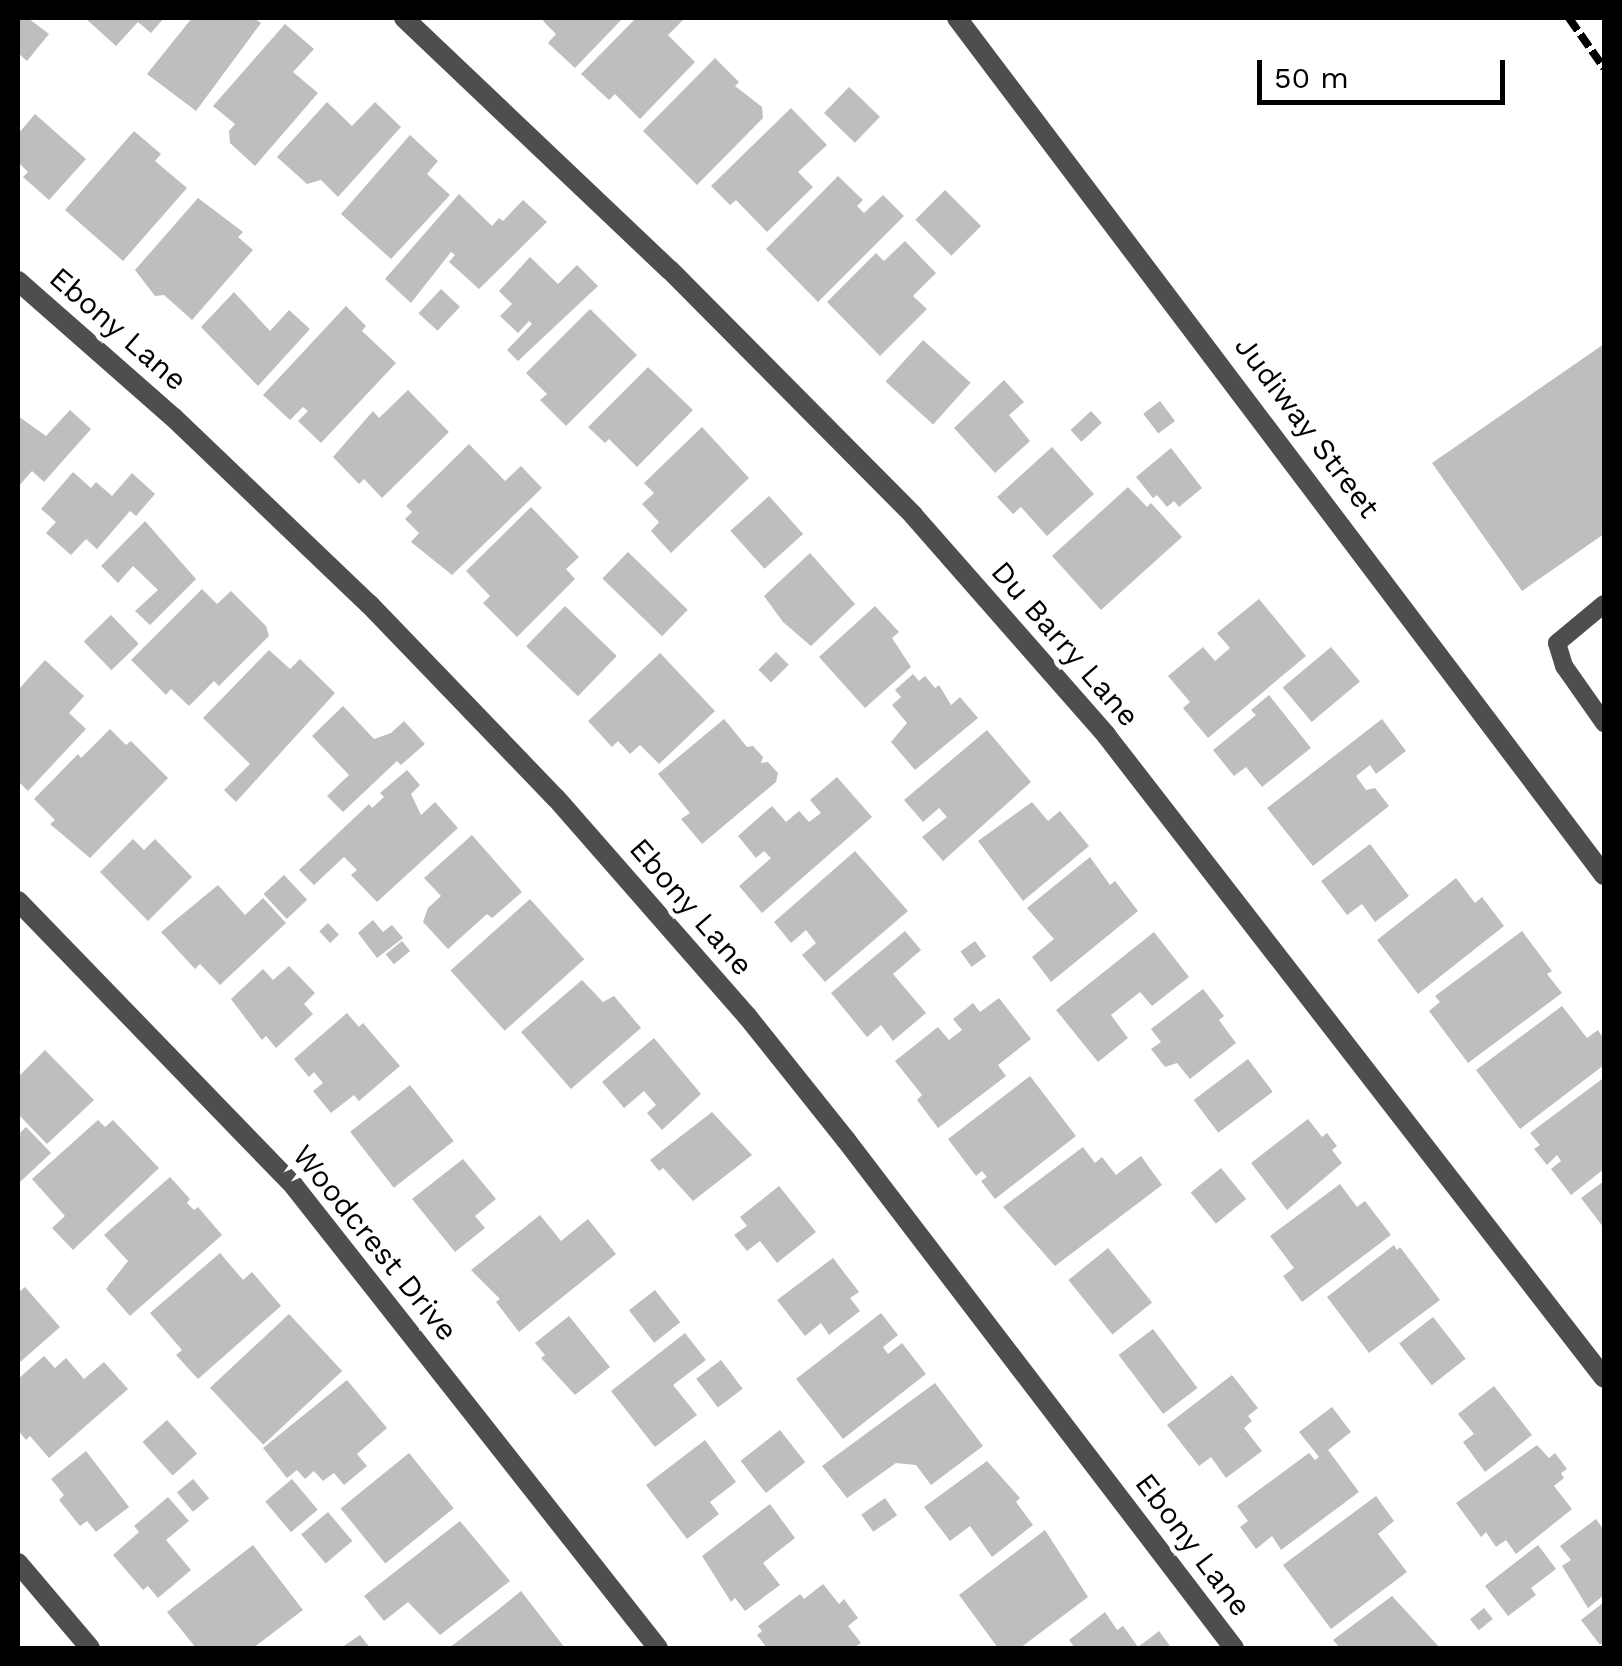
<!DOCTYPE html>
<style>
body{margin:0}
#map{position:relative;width:1622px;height:1666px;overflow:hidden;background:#fff;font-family:"Work Sans",sans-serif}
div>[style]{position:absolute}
.building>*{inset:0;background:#bebebe;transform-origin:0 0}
.service>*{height:18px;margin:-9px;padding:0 9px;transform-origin:9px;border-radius:9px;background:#4e4e4e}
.minor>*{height:20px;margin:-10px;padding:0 10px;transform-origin:10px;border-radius:10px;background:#4e4e4e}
.rail>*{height:8px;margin-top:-4px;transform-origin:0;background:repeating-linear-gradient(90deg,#000 0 15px,transparent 0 20px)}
span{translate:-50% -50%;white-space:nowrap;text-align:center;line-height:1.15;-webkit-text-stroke:10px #fff;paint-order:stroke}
.street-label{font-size:30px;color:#000}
.frame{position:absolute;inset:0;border:20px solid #000;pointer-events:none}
.scale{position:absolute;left:1257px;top:60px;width:248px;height:45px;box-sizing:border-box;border:5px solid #000;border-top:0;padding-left:12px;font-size:30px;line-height:35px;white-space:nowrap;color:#000;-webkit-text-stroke:8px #fff;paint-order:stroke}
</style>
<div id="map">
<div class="building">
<div style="clip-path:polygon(19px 18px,28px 18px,49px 34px,27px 61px,18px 53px)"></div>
<div style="clip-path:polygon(85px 18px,164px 18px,151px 33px,138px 22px,116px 46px)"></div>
<div style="clip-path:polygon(192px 18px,254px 18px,261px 23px,196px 111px,147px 74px)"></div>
<div style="clip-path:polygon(546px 18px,623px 18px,575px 68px,548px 43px,556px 34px,543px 21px)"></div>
<div style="clip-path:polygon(636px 18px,685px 18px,668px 35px,695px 62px,640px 119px,615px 94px,609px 100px,581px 74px)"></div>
<div style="clip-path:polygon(285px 24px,314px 49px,293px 72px,318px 93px,255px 166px,230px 143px,229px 131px,235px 124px,213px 106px)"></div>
<div style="clip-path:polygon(715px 58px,739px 82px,735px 86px,762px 107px,763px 118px,697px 185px,643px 131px)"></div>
<div style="left:849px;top:87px;width:43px;height:36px;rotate:44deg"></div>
<div style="clip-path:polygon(327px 102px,352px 126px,375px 102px,401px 127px,338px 197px,321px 180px,307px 184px,277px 157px)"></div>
<div style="clip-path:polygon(791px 108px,827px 145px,798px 172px,813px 187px,767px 232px,736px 200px,730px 205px,711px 186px)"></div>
<div style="clip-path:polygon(35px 114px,86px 159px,49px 200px,23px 177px,28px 172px,18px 162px,18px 134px)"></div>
<div style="clip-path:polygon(134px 131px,161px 154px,155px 161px,187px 188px,123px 261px,65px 210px)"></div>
<div style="clip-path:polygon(410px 135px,438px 161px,427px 174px,450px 195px,391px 259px,341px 214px)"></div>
<div style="clip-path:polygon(838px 176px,863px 200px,857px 206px,864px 213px,883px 195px,904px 216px,818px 302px,766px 249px)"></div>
<div style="left:945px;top:190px;width:51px;height:42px;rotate:45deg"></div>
<div style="clip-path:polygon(459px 194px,492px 226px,499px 218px,503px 221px,523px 200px,547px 222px,479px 289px,449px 262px,455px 255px,451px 252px,411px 303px,385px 279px)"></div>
<div style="clip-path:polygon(198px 198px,243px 232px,238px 237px,253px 250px,192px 320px,164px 295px,155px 296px,135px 270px)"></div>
<div style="clip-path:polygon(905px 241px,936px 273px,913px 296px,927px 309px,880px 356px,827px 302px,876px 253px,884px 261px)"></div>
<div style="clip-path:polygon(530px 257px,558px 284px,577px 265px,598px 286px,518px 361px,507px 350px,532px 324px,529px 321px,518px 333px,500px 316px,512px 304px,499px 291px)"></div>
<div style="left:441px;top:289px;width:26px;height:33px;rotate:43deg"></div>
<div style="clip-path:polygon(234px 292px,270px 331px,289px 310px,310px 329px,258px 386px,201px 327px)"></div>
<div style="clip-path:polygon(346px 306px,366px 326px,362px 331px,396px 363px,321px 443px,298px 421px,308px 411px,303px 407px,290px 420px,263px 395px)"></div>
<div style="clip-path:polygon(590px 309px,637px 355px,566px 426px,540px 400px,547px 394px,526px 373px)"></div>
<div style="left:923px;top:340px;width:64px;height:56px;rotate:42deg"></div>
<div style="clip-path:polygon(1604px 344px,1604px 534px,1522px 591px,1432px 463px)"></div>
<div style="clip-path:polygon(648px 367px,693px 410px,637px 467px,609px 439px,605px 443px,588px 427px)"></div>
<div style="clip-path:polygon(1004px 380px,1024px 402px,1009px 415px,1030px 441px,995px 473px,954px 428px)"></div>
<div style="clip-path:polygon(408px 390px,449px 432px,382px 498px,364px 479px,359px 484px,333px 457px,373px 411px,379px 418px)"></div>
<div style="left:1160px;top:401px;width:25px;height:21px;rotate:53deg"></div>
<div style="clip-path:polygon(70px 410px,91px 429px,44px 482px,32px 471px,18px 487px,18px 416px,46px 436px)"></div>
<div style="left:1091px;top:411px;width:16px;height:28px;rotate:47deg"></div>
<div style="clip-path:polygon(702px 427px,749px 478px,671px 553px,651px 531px,659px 522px,642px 504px,654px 493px,644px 483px)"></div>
<div style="clip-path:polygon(469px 444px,505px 481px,521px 466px,542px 488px,452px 575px,411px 542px,419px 533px,405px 519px,412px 512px,406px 506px)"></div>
<div style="clip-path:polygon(1052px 447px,1094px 494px,1047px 536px,1021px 507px,1013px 514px,997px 497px)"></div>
<div style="clip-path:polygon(1171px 448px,1202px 488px,1179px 507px,1174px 501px,1167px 507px,1157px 495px,1153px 498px,1136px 477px)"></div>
<div style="clip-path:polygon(73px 472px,91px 488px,96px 482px,112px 496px,132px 473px,155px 494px,136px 516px,130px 511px,97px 549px,86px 539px,71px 555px,46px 533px,56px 522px,41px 509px)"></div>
<div style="clip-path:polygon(1128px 487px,1147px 507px,1151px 503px,1182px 537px,1101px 610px,1052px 556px)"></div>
<div style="left:769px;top:496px;width:51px;height:52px;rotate:48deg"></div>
<div style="clip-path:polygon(531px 507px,579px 557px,566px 569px,575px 579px,517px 637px,483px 603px,490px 596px,466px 571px)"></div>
<div style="clip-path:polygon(145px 521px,196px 579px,150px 625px,135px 611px,158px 590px,133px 566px,118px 583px,101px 566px)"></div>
<div style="left:628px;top:552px;width:83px;height:37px;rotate:44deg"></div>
<div style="clip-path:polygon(810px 553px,855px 604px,811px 646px,783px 622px,764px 596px)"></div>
<div style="clip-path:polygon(202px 589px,217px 604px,231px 591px,266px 626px,269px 636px,219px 686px,214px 681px,189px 706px,171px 689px,166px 695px,131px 660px)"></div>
<div style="clip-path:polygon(1259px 599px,1306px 656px,1208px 738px,1183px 708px,1190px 702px,1168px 676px,1203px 647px,1215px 661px,1230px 648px,1217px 633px)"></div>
<div style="left:565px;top:606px;width:72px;height:56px;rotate:44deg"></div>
<div style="clip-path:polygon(875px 606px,899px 632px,892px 638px,911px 667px,865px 708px,819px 657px)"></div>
<div style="left:111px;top:615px;width:40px;height:38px;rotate:46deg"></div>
<div style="left:1331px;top:647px;width:45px;height:63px;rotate:50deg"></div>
<div style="clip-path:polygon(269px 650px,290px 669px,300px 659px,335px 693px,236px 802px,224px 790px,250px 764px,203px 718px)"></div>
<div style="left:776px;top:652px;width:18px;height:25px;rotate:45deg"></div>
<div style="clip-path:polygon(660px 653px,715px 711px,659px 764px,640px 745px,630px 754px,618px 741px,612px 747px,588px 721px)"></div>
<div style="clip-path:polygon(45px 660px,84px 696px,69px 713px,86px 729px,28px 791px,18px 781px,18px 690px)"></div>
<div style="clip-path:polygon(913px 674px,919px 681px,925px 676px,935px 688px,939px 685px,951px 705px,960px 697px,978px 718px,915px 770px,891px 742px,907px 723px,892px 705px,901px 697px,895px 690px)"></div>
<div style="clip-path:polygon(1269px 695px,1311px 748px,1262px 787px,1246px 767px,1234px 776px,1213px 750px,1256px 715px,1251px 710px)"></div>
<div style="clip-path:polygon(343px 706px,374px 739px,391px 733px,404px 721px,425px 744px,401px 765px,397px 761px,343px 812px,327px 796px,349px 775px,312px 736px)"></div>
<div style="clip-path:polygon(724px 719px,747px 747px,753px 746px,763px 757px,761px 763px,768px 762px,778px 773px,776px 782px,702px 844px,681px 819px,690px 813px,658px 774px)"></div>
<div style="clip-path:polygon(1382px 719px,1406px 751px,1376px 774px,1370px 765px,1356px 776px,1366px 790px,1375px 788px,1389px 806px,1313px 866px,1267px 808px)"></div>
<div style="clip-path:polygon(110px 729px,126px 745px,131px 741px,168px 778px,90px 858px,50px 824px,55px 820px,34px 799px,78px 754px,81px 758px)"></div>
<div style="clip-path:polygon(987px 730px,1031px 782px,943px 861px,922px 837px,947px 817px,939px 808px,923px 822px,904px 800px)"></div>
<div style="clip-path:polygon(407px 770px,420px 785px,411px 794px,421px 815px,435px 802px,458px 828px,377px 902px,351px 875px,357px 870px,344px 857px,314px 885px,299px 870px,369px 804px,372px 808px,384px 797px,380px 793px)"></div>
<div style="clip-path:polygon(837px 777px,872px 817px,762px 913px,739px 886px,771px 858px,764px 851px,756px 858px,738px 836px,772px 806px,786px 822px,799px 811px,809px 822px,821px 813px,810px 800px)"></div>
<div style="clip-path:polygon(1032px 802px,1048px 821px,1060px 811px,1089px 846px,1023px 901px,978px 841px)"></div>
<div style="clip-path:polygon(472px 835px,522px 892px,492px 918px,487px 914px,448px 949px,423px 922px,428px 908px,441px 896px,424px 878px)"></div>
<div style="clip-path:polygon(133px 839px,144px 850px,155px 839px,192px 877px,148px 921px,100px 872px)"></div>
<div style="clip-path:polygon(1370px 844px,1409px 896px,1375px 922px,1362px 904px,1347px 915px,1321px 881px)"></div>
<div style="clip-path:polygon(855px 851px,908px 911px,825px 982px,802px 955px,816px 943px,806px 930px,791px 943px,774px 922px)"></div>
<div style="clip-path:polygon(1090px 857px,1110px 885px,1115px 881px,1138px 911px,1051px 982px,1032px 957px,1054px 939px,1027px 908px)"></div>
<div style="left:284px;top:875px;width:34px;height:28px;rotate:47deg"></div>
<div style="clip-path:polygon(1456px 878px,1475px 903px,1482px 897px,1504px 926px,1418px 994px,1377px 940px)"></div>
<div style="clip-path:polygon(218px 885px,245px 915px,263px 898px,286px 923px,220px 985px,200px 964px,195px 969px,161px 932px)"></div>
<div style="left:530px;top:899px;width:81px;height:107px;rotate:48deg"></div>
<div style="clip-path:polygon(373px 920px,383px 932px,392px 925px,403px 938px,377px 958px,358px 933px)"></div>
<div style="left:328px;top:923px;width:16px;height:12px;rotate:47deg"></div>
<div style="clip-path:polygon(905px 931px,921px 950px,893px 974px,926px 1013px,893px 1041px,881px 1025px,867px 1037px,831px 993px)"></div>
<div style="clip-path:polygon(1522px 931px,1552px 971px,1547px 974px,1562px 993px,1468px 1063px,1429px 1011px,1440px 1002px,1435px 996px)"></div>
<div style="clip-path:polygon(1154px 932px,1189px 977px,1152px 1006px,1140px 992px,1111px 1015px,1128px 1038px,1098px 1062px,1056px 1010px)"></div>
<div style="left:402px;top:941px;width:13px;height:21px;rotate:51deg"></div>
<div style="left:975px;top:941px;width:19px;height:18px;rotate:54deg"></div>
<div style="clip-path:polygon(289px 966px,315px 993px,304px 1004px,313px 1014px,276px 1048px,266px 1036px,262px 1040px,231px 999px,263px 969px,273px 980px)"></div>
<div style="clip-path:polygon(582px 980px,603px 1002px,614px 996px,641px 1028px,571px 1089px,521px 1032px)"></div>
<div style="clip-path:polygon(1203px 989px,1224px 1016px,1219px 1020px,1236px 1043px,1190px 1079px,1177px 1063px,1165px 1067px,1151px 1049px,1161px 1042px,1151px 1029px)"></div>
<div style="clip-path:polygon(999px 998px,1031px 1039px,998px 1065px,1006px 1076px,938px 1128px,917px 1100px,922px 1095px,895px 1061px,938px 1027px,949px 1040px,962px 1030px,953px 1019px,973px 1003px,980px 1012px)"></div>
<div style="clip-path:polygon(1562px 1006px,1587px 1038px,1598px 1030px,1604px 1039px,1604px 1065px,1520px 1129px,1476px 1070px)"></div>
<div style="clip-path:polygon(347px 1013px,359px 1027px,363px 1023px,400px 1066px,359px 1101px,354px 1095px,331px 1113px,313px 1091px,323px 1083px,314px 1072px,309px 1077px,294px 1059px)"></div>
<div style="clip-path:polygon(654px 1038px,701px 1094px,662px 1130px,647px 1113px,656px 1105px,644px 1091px,624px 1108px,602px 1082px)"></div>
<div style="clip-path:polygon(45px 1050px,94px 1100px,47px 1144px,18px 1114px,18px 1077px)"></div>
<div style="left:1248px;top:1059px;width:41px;height:68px;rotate:53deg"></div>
<div style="clip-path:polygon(1030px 1076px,1076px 1136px,995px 1199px,981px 1181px,987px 1177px,982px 1171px,976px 1176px,948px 1139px)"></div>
<div style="clip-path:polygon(1602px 1079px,1604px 1169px,1571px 1195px,1551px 1169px,1561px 1161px,1557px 1155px,1547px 1165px,1534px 1149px,1540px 1145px,1530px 1133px)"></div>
<div style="left:410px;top:1085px;width:71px;height:76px;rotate:52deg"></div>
<div style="clip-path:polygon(712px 1112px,752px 1155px,693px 1201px,663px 1168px,659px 1171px,650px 1160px)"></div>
<div style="clip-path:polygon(1308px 1119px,1322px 1137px,1327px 1133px,1337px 1146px,1332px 1150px,1342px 1163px,1287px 1210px,1251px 1163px)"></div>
<div style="clip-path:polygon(98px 1120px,105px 1127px,113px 1120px,159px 1168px,73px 1250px,52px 1228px,65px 1216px,32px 1179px)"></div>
<div style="clip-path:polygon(26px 1127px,51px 1153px,18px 1184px,18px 1135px)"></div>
<div style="clip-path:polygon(1083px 1147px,1095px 1163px,1102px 1157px,1116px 1175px,1141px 1156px,1162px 1185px,1055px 1266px,1003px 1207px)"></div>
<div style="clip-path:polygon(463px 1159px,496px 1199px,475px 1216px,485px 1228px,455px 1252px,412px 1199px)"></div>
<div style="left:1221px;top:1168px;width:40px;height:39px;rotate:51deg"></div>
<div style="clip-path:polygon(170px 1177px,190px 1199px,187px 1203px,194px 1210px,198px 1207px,222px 1235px,130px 1316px,106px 1289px,128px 1261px,104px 1235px)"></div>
<div style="clip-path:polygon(1604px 1181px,1604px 1228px,1581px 1198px)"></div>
<div style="clip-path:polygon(1340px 1184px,1357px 1207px,1365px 1201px,1391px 1235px,1302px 1302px,1283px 1276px,1294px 1268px,1270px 1236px)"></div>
<div style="clip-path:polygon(779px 1186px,816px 1232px,777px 1263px,760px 1241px,747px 1251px,734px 1235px,747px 1226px,740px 1217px)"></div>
<div style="clip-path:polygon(540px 1215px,561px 1241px,588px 1219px,616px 1254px,519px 1332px,496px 1302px,500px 1299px,471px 1270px)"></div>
<div style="clip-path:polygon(1394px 1245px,1397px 1250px,1400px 1247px,1440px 1300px,1369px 1353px,1327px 1297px)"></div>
<div style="left:1108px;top:1248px;width:70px;height:51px;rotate:51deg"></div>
<div style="clip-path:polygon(220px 1253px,243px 1280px,252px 1272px,281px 1306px,198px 1379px,176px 1355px,182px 1350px,150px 1313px)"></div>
<div style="clip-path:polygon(833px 1258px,859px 1292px,850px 1298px,860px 1311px,829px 1335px,821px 1323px,805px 1336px,777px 1300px)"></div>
<div style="clip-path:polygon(25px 1287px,60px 1327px,18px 1364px,18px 1293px)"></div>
<div style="left:655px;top:1290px;width:41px;height:33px;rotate:52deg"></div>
<div style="clip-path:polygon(881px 1313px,898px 1335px,883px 1347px,888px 1354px,902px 1343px,926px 1374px,843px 1439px,796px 1379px)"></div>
<div style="left:289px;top:1314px;width:78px;height:108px;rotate:47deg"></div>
<div style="clip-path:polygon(569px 1316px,610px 1367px,575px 1395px,541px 1358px,545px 1355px,535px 1343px)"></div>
<div style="left:1433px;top:1317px;width:53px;height:43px;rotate:52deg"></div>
<div style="left:1153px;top:1329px;width:74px;height:43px;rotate:53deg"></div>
<div style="clip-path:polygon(685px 1333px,706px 1360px,673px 1385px,697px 1415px,655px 1447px,611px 1391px)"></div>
<div style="clip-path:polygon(44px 1356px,55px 1368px,66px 1358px,84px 1379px,104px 1362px,128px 1389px,49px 1458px,30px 1436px,26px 1440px,18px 1430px,18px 1379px)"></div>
<div style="left:721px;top:1360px;width:36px;height:31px;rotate:53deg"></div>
<div style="clip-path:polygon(1232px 1375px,1258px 1408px,1248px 1416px,1252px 1421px,1244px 1428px,1262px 1451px,1226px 1478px,1211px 1457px,1199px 1466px,1167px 1425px)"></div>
<div style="clip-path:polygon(347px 1380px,387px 1428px,357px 1454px,367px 1466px,344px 1485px,334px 1473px,323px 1481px,314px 1471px,305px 1479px,297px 1470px,287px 1478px,263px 1448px)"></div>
<div style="clip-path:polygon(935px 1383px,983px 1446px,931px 1485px,916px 1465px,896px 1463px,847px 1498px,822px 1466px)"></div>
<div style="clip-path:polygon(1494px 1386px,1532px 1435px,1485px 1472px,1463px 1442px,1474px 1434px,1458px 1414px)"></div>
<div style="clip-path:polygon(1332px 1407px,1351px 1432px,1328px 1450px,1359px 1492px,1281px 1550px,1272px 1536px,1256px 1549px,1240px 1527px,1248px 1521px,1237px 1506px,1309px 1453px,1315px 1460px,1319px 1457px,1299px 1432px)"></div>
<div style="left:167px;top:1420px;width:45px;height:33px;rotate:48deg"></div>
<div style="left:780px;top:1430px;width:41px;height:50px;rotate:52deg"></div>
<div style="clip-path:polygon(705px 1440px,736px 1482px,710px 1502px,719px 1514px,687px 1539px,646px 1485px)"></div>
<div style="clip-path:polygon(1537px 1445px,1549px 1458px,1555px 1453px,1567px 1469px,1561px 1473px,1564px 1478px,1554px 1486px,1572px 1509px,1516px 1554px,1506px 1540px,1496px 1547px,1486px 1532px,1481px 1537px,1456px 1503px)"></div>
<div style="clip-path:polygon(86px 1451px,129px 1507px,96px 1532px,87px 1521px,80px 1526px,59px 1500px,64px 1495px,51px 1479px)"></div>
<div style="left:409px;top:1453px;width:71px;height:88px;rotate:51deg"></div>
<div style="clip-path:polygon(987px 1461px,1020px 1498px,1016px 1502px,1033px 1525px,992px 1557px,970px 1526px,950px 1541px,924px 1507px)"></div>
<div style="left:193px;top:1479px;width:25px;height:21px;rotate:50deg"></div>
<div style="left:292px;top:1479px;width:40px;height:35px;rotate:50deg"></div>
<div style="clip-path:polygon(1376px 1496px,1394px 1521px,1378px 1534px,1407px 1572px,1331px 1629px,1283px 1565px)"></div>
<div style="clip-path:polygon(168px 1497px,189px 1521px,166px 1540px,191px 1570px,158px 1598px,148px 1586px,143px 1590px,113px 1555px,139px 1532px,134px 1526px)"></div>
<div style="left:885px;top:1498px;width:21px;height:29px;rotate:55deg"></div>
<div style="clip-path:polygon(770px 1504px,795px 1538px,763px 1563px,780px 1585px,745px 1611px,735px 1598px,731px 1602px,702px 1556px)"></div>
<div style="left:328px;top:1512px;width:38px;height:35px;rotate:50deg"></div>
<div style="clip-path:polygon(1596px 1519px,1604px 1530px,1604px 1595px,1588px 1608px,1562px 1566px,1571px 1560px,1560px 1546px)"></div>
<div style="clip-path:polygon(460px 1521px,510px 1581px,440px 1635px,408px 1602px,384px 1621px,364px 1596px)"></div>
<div style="clip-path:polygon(1045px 1530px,1088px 1597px,1020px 1648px,998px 1648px,959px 1595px)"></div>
<div style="clip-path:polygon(253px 1545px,303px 1610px,253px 1648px,196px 1648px,167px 1612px)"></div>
<div style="clip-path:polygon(1538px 1545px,1556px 1569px,1531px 1588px,1536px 1595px,1508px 1616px,1485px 1586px)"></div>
<div style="clip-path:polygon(823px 1584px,839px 1604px,844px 1599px,858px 1618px,848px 1626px,861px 1643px,854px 1648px,767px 1648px,757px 1635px,762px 1631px,758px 1626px,800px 1594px,804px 1599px)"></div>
<div style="clip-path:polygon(521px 1591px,565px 1648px,449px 1648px,499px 1609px)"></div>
<div style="clip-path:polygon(1392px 1596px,1440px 1648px,1340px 1648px,1333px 1640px)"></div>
<div style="clip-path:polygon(1604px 1602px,1604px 1642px,1600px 1645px,1581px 1620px)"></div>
<div style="left:1484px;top:1608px;width:14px;height:18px;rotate:51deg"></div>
<div style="clip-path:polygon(1105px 1612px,1117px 1630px,1123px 1626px,1138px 1647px,1159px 1631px,1170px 1646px,1075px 1648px,1069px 1640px)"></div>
<div style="clip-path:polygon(360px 1635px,370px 1648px,341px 1648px)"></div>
</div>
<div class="service">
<div style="left:1604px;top:604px;width:61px;rotate:140.3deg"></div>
<div style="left:1557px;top:643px;width:24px;rotate:73deg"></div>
<div style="left:1564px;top:666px;width:70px;rotate:54.9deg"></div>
</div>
<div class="minor">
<div style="left:404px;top:18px;width:366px;rotate:43.5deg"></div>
<div style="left:670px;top:270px;width:345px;rotate:45.2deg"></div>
<div style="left:913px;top:515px;width:293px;rotate:48.7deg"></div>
<div style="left:1106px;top:735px;width:813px;rotate:52.24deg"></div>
<div style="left:957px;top:18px;width:1074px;rotate:52.95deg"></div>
<div style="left:18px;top:281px;width:206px;rotate:41.3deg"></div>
<div style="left:173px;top:417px;width:271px;rotate:43.7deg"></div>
<div style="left:369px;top:604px;width:269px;rotate:46.1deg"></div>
<div style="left:556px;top:798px;width:290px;rotate:48.8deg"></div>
<div style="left:747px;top:1016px;width:159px;rotate:51.4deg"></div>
<div style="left:846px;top:1140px;width:639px;rotate:52.63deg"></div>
<div style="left:18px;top:901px;width:397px;rotate:45.9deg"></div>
<div style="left:294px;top:1186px;width:588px;rotate:51.77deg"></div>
<div style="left:18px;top:1563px;width:111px;rotate:49.7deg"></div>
</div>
<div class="rail">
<div style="left:1569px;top:18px;width:61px;rotate:55deg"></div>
</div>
<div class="street-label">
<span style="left:118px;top:329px;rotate:41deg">Ebony Lane</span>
<span style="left:1307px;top:427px;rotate:53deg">Judiway Street</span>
<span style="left:1065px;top:644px;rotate:49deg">Du Barry Lane</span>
<span style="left:691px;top:907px;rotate:49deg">Ebony Lane</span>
<span style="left:375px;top:1243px;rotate:51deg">Woodcrest Drive</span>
<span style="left:1193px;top:1545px;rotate:53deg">Ebony Lane</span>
</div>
<div class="frame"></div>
<div class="scale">50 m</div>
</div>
